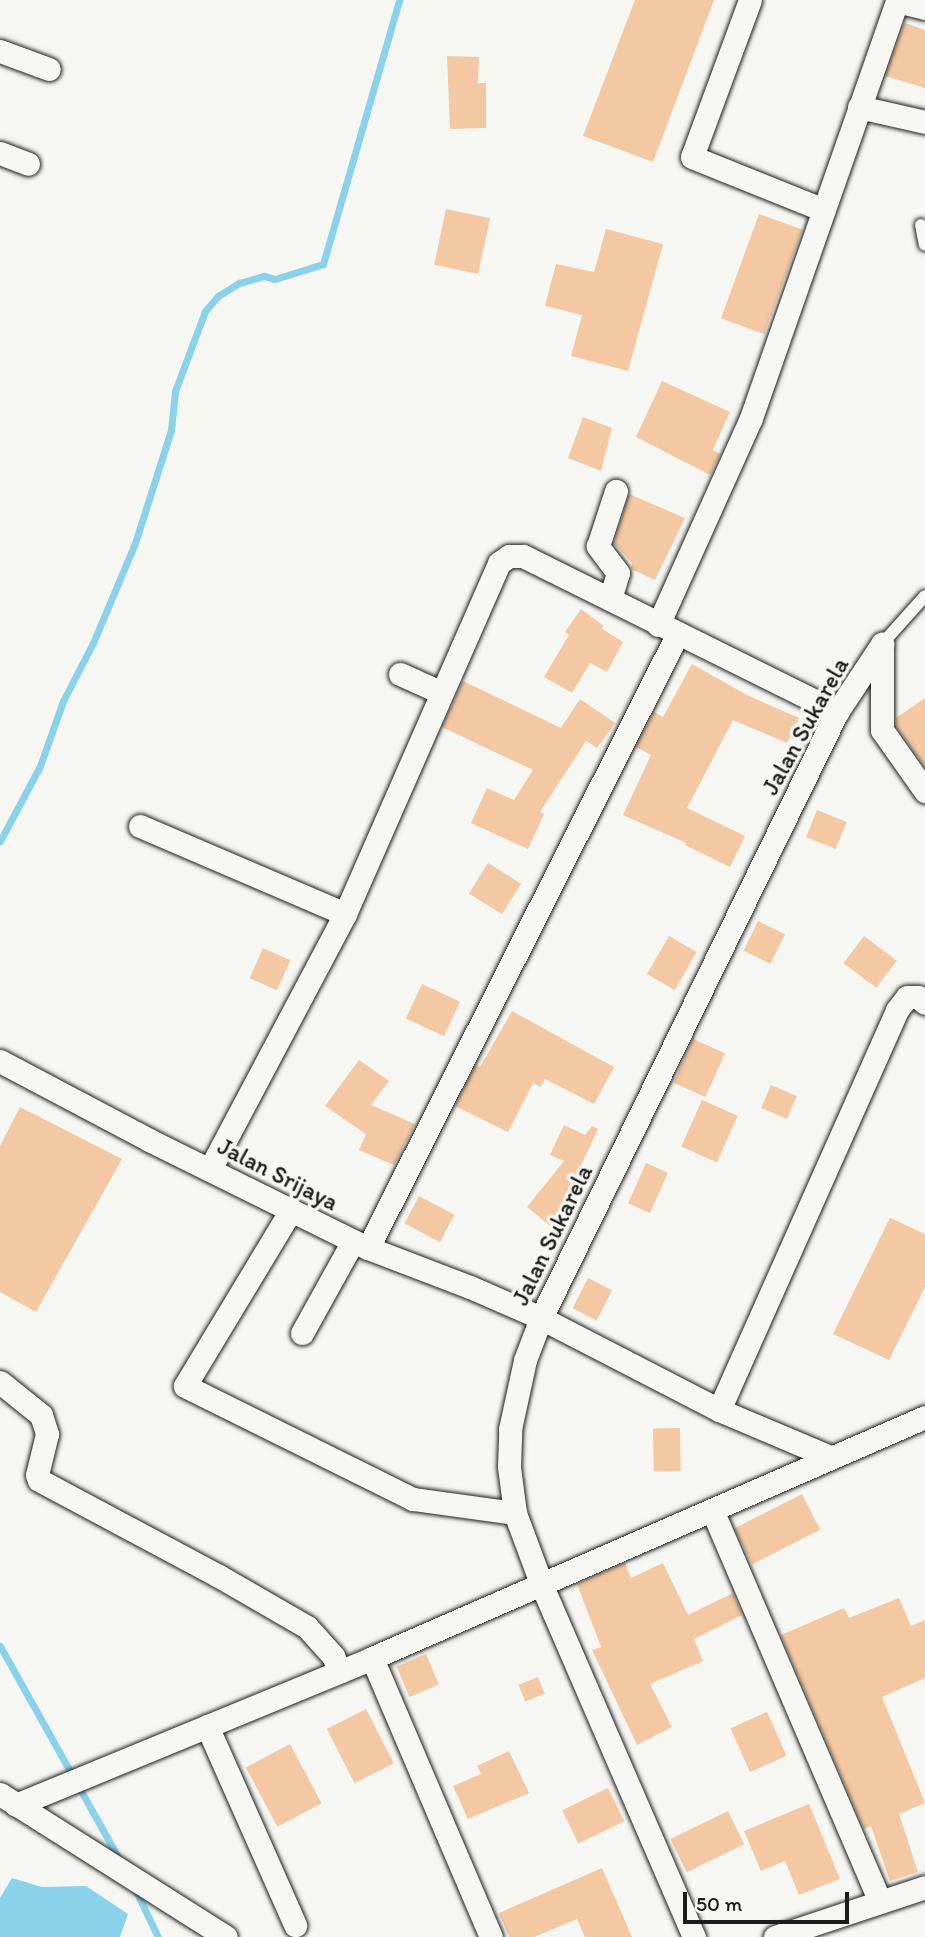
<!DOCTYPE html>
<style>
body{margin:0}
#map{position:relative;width:925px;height:1937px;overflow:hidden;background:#f6f6f2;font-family:Itim,sans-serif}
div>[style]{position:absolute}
.water>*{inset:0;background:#8ad2eb}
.stream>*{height:7px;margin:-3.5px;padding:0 3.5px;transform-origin:3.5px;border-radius:3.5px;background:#8ad2eb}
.building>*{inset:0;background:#f3c8a2;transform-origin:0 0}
.roads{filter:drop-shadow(0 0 2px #1c1c1c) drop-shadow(0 0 2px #1c1c1c)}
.lane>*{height:12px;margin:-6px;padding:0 6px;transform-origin:6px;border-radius:6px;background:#f6f6f2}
.street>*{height:23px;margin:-11.5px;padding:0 11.5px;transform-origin:11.5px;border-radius:11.5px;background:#f6f6f2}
span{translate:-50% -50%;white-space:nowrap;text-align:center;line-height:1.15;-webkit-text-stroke:7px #f6f6f2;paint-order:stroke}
.street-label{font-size:24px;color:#1c1c1c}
.scale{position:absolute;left:683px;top:1892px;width:166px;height:32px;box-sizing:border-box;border:4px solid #1c1c1c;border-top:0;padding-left:9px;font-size:21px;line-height:24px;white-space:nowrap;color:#1c1c1c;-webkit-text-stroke:5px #f6f6f2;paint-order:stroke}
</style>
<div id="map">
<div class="water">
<div style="clip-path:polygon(12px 1878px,42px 1887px,86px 1886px,128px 1914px,120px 1937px,0 1937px,0 1898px)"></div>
</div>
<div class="stream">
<div style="left:0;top:841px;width:85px;rotate:-61.9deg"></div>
<div style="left:40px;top:766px;width:69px;rotate:-70.5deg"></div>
<div style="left:63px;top:701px;width:65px;rotate:-62.7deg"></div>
<div style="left:93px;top:643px;width:108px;rotate:-67.2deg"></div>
<div style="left:135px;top:543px;width:119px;rotate:-72.3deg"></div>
<div style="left:171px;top:430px;width:39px;rotate:-84deg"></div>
<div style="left:175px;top:391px;width:85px;rotate:-69.4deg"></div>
<div style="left:205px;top:311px;width:20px;rotate:-49deg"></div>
<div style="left:218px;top:296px;width:25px;rotate:-32deg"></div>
<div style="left:239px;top:283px;width:26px;rotate:-16deg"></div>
<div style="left:264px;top:276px;width:11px;rotate:15deg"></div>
<div style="left:275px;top:279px;width:50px;rotate:-17.4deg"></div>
<div style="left:323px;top:264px;width:275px;rotate:-73.9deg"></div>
<div style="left:0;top:1646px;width:246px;rotate:60.8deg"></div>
<div style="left:134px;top:1887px;width:55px;rotate:64.4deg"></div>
</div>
<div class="building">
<div style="clip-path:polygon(635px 0,714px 0,653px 162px,583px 136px)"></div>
<div style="clip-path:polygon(905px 23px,925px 30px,925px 88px,885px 76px)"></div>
<div style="clip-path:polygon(447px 56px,479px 57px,478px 83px,486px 83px,486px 128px,450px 129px)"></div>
<div style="left:446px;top:209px;width:45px;height:57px;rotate:12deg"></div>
<div style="left:759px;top:214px;width:46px;height:111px;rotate:20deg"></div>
<div style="clip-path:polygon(606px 229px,663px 244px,628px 371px,571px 356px,582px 315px,545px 306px,556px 264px,594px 272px)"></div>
<div style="clip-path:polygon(662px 381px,730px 412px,713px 450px,720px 454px,710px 475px,636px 437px)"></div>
<div style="clip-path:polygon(583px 417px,612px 428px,601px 471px,568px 458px)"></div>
<div style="clip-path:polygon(629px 494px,685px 518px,655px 580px,631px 569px,632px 563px,614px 543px)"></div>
<div style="clip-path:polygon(581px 609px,604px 626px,602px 629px,623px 642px,607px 672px,590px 663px,572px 693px,544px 677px,569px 635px,565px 632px)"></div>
<div style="clip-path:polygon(692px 664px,747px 695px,799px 718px,787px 743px,733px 720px,687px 808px,745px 836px,730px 867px,685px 845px,686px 843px,623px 815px,651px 755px,636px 747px,654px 712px,663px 717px)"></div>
<div style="clip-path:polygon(463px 681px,561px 728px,580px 699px,615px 723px,597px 748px,586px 741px,540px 812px,544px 814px,528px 849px,471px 823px,487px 788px,514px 800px,533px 770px,442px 727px)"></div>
<div style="clip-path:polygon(925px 698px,925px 767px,896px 726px,896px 718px)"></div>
<div style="left:817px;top:810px;width:32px;height:29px;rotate:22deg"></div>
<div style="left:488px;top:863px;width:39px;height:36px;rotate:32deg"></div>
<div style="left:758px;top:921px;width:30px;height:33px;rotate:26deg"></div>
<div style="left:669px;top:936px;width:32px;height:44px;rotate:30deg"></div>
<div style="left:864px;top:936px;width:41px;height:34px;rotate:37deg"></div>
<div style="left:263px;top:948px;width:30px;height:33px;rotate:24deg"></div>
<div style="left:422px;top:984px;width:42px;height:38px;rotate:25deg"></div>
<div style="clip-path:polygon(512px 1011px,614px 1067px,594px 1104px,545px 1079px,540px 1087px,533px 1083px,508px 1132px,455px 1106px,476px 1065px,480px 1067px)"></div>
<div style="left:693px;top:1039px;width:35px;height:48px;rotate:24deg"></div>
<div style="clip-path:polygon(359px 1060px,389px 1081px,371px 1105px,415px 1124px,394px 1165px,359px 1150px,366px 1134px,325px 1106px)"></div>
<div style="left:771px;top:1085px;width:28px;height:25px;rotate:23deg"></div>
<div style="left:702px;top:1100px;width:39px;height:51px;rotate:24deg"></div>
<div style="clip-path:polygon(20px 1107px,122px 1159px,36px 1312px,0 1292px,0 1146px)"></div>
<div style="clip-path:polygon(564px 1125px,585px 1135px,592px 1126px,598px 1129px,567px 1195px,575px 1201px,553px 1228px,527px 1207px,564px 1161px,550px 1155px)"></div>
<div style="left:646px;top:1163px;width:24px;height:44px;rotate:24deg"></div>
<div style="left:419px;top:1196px;width:40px;height:31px;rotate:28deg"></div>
<div style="clip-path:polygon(890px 1218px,925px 1234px,925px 1287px,889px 1360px,833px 1334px)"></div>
<div style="left:588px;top:1278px;width:27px;height:34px;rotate:27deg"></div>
<div style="left:680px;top:1428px;width:43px;height:27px;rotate:89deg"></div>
<div style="left:802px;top:1494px;width:40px;height:76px;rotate:63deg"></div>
<div style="clip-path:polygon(625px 1563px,631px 1578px,663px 1563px,688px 1615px,733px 1593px,742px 1615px,694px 1639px,703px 1661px,650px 1684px,672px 1727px,637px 1745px,592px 1650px,601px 1647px,577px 1584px)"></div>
<div style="clip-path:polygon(899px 1598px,911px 1626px,925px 1620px,925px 1678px,882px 1697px,925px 1803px,899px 1814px,918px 1872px,890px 1881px,871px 1826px,864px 1829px,781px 1635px,844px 1608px,849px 1618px)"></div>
<div style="left:426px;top:1654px;width:33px;height:32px;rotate:67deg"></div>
<div style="left:538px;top:1677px;width:18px;height:21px;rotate:68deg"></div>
<div style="left:366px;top:1709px;width:61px;height:44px;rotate:63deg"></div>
<div style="left:767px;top:1712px;width:48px;height:40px;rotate:66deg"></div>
<div style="left:290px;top:1744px;width:67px;height:50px;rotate:62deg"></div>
<div style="clip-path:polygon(509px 1751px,529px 1793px,468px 1819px,453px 1786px,481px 1774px,477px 1766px)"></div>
<div style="left:608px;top:1788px;width:37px;height:51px;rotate:64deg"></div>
<div style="clip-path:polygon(809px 1804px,840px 1879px,799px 1895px,785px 1861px,761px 1871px,744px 1831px)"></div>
<div style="left:728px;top:1811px;width:37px;height:64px;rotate:64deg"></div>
<div style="clip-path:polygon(602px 1868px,632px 1937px,585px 1937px,577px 1919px,534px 1937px,509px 1937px,499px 1913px)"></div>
</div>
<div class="roads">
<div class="lane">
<div style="left:921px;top:225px;width:20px;rotate:79deg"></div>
<div style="left:882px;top:644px;width:64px;rotate:-48.1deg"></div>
</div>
<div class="street">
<div style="left:750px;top:0;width:167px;rotate:110.3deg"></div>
<div style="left:692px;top:157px;width:142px;rotate:21.9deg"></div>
<div style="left:897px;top:1px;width:29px;rotate:14deg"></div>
<div style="left:0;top:51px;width:52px;rotate:20.2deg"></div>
<div style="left:859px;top:107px;width:68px;rotate:12.8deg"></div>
<div style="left:0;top:153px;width:30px;rotate:21deg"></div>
<div style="left:610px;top:599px;width:27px;rotate:-73deg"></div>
<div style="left:618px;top:573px;width:34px;rotate:-127deg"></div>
<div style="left:598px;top:546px;width:58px;rotate:-71.9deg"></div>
<div style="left:658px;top:625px;width:227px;rotate:-65.8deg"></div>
<div style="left:751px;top:418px;width:443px;rotate:-70.7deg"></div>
<div style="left:882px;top:644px;width:86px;rotate:90deg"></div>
<div style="left:882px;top:730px;width:75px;rotate:54.8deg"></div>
<div style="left:400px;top:674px;width:44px;rotate:24.2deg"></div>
<div style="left:140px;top:826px;width:223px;rotate:23.2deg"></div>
<div style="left:0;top:1061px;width:169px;rotate:27.9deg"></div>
<div style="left:149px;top:1140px;width:244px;rotate:26.3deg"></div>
<div style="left:368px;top:1248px;width:109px;rotate:20.9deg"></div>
<div style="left:470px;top:1287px;width:77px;rotate:23.6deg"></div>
<div style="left:541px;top:1318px;width:200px;rotate:27.3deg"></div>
<div style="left:719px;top:1410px;width:121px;rotate:22.9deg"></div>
<div style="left:210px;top:1169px;width:289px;rotate:-62.1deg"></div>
<div style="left:345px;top:914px;width:383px;rotate:-66.3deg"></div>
<div style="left:499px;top:563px;width:12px;rotate:-35deg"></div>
<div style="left:509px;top:556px;width:14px"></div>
<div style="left:523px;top:556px;width:351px;rotate:26.4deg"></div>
<div style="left:291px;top:1210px;width:205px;rotate:121.1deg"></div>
<div style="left:185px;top:1386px;width:254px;rotate:26.4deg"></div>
<div style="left:413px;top:1499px;width:103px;rotate:7.8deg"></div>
<div style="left:368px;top:1248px;width:686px;rotate:-63.25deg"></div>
<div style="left:302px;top:1333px;width:105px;rotate:-61deg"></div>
<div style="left:0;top:1382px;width:53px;rotate:38.8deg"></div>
<div style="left:41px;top:1415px;width:20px;rotate:72deg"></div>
<div style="left:47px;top:1434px;width:42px;rotate:103.7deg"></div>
<div style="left:37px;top:1475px;width:5px;rotate:68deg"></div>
<div style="left:39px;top:1480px;width:202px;rotate:28.1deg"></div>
<div style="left:217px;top:1575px;width:104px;rotate:30deg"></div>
<div style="left:307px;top:1627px;width:39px;rotate:48deg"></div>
<div style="left:333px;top:1656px;width:17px;rotate:66deg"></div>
<div style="left:719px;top:1410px;width:438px;rotate:-66deg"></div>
<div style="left:897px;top:1010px;width:16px;rotate:-52deg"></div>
<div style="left:907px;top:997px;width:11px"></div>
<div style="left:918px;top:997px;width:9px;rotate:41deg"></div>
<div style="left:713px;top:1512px;width:423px;rotate:66.8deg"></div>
<div style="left:372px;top:1658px;width:303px;rotate:66.9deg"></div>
<div style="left:207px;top:1726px;width:218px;rotate:66.1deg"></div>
<div style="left:0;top:1794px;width:267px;rotate:32.3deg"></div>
<div style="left:16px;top:1805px;width:385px;rotate:-22.4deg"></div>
<div style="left:372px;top:1658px;width:603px;rotate:-23.55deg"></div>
<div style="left:694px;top:1937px;width:386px;rotate:-113.4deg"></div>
<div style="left:541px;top:1583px;width:75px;rotate:-110.4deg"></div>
<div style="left:515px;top:1513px;width:46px;rotate:-97.4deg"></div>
<div style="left:509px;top:1467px;width:38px;rotate:-88deg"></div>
<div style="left:510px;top:1429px;width:71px;rotate:-77.7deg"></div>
<div style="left:525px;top:1360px;width:45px;rotate:-69.1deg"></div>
<div style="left:541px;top:1318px;width:674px;rotate:-63.97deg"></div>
<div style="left:837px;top:712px;width:82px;rotate:-56.5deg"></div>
<div style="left:775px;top:1937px;width:158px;rotate:-18.4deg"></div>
</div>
</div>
<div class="street-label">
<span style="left:805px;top:726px;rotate:-61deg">Jalan Sukarela</span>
<span style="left:278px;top:1174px;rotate:27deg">Jalan Srijaya</span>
<span style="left:552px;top:1235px;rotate:-64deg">Jalan Sukarela</span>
</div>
<div class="scale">50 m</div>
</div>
